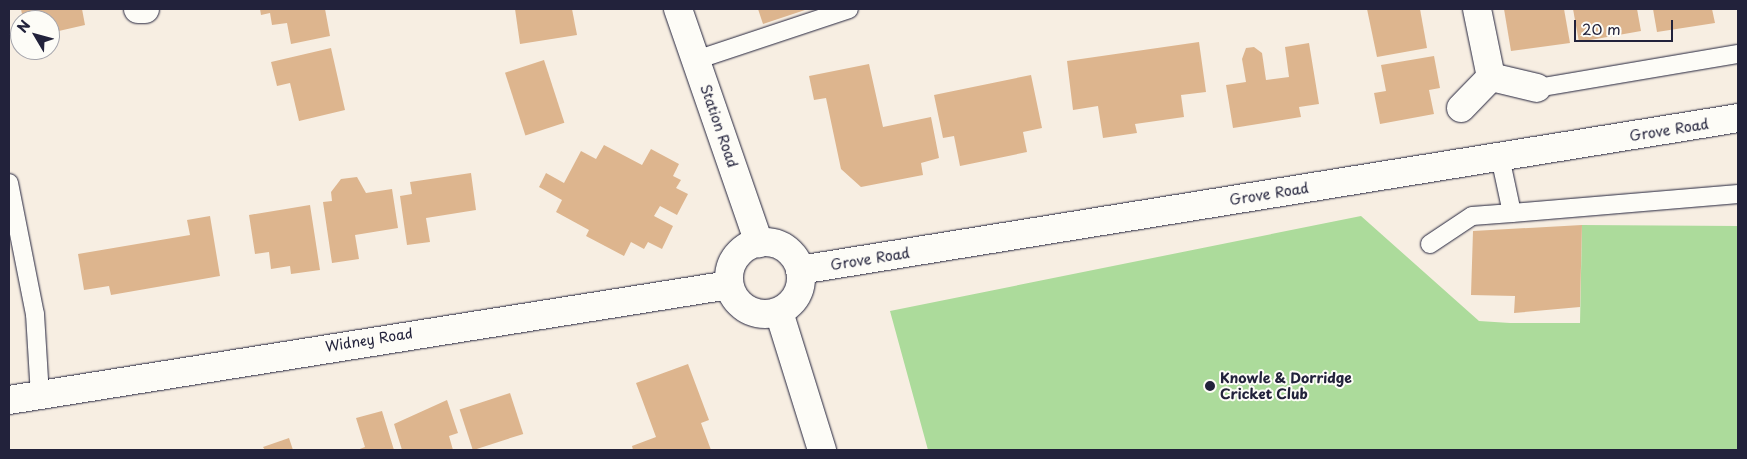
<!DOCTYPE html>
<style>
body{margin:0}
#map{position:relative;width:1747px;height:459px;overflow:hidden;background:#f7eee2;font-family:"Playpen Sans",sans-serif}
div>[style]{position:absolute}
.green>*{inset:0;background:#acdb9b}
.building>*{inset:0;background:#ddb58e;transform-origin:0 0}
.roads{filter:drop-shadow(0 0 1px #22223b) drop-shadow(0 0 1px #22223b)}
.service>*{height:18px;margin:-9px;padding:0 9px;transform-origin:9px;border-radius:9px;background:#fdfcf7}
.minor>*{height:28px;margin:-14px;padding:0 14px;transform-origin:14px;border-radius:14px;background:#fdfcf7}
.tertiary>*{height:28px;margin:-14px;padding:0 14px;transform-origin:14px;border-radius:14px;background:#fdfcf7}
.secondary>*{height:28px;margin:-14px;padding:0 14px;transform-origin:14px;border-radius:14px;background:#fdfcf7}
.secondary>.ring{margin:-14px;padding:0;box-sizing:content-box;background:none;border:28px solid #fdfcf7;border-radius:50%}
.dots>*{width:14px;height:14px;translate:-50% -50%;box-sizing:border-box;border:2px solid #fdfcf7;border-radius:50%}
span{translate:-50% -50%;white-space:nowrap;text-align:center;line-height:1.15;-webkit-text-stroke:4px #fdfcf7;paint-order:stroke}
.street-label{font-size:14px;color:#22223b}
.poi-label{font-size:14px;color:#22223b;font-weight:700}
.left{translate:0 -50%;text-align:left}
.frame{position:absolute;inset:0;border:10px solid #22223b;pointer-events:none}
.north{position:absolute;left:10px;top:10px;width:50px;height:50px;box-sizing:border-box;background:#fdfcf7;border:1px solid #a5a5ac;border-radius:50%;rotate:307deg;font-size:14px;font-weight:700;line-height:20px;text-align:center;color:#22223b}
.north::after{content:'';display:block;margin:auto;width:18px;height:22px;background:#22223b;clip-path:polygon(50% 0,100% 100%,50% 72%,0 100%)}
.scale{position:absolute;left:1574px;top:20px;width:99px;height:22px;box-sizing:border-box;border:2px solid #22223b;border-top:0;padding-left:6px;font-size:15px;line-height:18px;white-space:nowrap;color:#22223b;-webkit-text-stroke:4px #fdfcf7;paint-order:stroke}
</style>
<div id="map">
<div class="green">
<div style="clip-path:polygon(1361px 216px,1479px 321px,1510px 323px,1580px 323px,1582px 225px,1738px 226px,1738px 450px,928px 450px,890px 311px)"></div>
</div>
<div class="building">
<div style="clip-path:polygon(21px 9px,82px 9px,85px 25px,50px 33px,50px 20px,23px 20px)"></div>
<div style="clip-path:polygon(260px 9px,325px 9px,330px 36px,291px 44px,287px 23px,272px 25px,270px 13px,261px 15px)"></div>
<div style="clip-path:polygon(515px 9px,572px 9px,577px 35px,520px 44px)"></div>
<div style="clip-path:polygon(758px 9px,808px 9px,763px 24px)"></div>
<div style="clip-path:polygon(1367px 9px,1420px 9px,1427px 48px,1377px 57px)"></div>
<div style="clip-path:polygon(1504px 9px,1564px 9px,1570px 43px,1511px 51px)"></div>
<div style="clip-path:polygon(1573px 9px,1637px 9px,1641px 31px,1579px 42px)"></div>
<div style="clip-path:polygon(1653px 9px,1712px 9px,1715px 23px,1657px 32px)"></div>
<div style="clip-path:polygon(1199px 42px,1206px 92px,1181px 95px,1184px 117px,1135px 124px,1137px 133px,1103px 138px,1098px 106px,1073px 110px,1067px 61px)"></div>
<div style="clip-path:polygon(1309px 43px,1319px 104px,1299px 107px,1301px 117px,1233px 128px,1226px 85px,1246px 82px,1242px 59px,1246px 48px,1254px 47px,1262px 53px,1266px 80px,1289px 77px,1285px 47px)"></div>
<div style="clip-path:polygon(331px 48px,345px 110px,299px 121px,290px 83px,277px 86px,271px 62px)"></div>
<div style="clip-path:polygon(1434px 56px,1440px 88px,1429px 90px,1434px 114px,1380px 124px,1374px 93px,1386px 91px,1381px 65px)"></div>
<div style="left:544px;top:60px;width:66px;height:41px;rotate:72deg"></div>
<div style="clip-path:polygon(869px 64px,883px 127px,931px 117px,939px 158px,921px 163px,923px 175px,861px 187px,841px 169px,826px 98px,814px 100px,809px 76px)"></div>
<div style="clip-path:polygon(1031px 75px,1042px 128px,1023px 132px,1027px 152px,960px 166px,954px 136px,943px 138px,934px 95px)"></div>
<div style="clip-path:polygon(604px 145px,642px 165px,651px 149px,679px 164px,673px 176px,681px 180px,676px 188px,688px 194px,677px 215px,660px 206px,654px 216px,673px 226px,662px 249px,648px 242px,644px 249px,631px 242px,624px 256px,586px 236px,589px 230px,556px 212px,562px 200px,539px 187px,546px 173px,564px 183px,581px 151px,596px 159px)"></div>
<div style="clip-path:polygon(471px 173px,476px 210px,426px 218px,430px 242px,407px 245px,400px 196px,412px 194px,410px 182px)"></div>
<div style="clip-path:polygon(357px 177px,366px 193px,392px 189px,398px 228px,355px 235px,359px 259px,332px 263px,323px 202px,332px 201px,331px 192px,341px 179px)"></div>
<div style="clip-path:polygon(310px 205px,320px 270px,291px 274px,290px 266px,271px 269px,269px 252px,255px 254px,249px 215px)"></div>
<div style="clip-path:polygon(210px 216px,220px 276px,111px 295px,109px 286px,84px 290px,78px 254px,190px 235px,187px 220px)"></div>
<div style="clip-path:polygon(1582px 225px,1580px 307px,1514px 313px,1515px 296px,1471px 295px,1473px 231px)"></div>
<div style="clip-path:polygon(688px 364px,709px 420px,701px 423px,711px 450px,633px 450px,632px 446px,656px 437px,636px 383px)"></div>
<div style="left:510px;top:393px;width:43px;height:53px;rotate:72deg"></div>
<div style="clip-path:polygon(447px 400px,458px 433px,449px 436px,453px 450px,402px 450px,394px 424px)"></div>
<div style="clip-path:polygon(382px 411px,394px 450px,357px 450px,365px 447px,356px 418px)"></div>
<div style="clip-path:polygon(289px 438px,293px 450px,265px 450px,263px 447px)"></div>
</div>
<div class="roads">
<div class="service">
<div style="left:696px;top:60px;width:161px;rotate:-18.4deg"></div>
<div style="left:1537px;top:88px;width:204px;rotate:-9.6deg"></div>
<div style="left:1500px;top:157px;width:57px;rotate:77.9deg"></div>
<div style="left:1512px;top:213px;width:227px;rotate:-4.8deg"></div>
<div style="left:9px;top:183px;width:134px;rotate:78.8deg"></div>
<div style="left:35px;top:314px;width:81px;rotate:86.5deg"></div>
<div style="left:1430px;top:244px;width:50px;rotate:-33.7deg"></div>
<div style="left:1472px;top:216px;width:40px;rotate:-4.3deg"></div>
</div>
<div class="minor">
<div style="left:138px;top:9px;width:7px"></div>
<div style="left:1477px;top:9px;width:69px;rotate:78.4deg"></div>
<div style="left:1461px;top:108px;width:43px;rotate:-45.9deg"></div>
<div style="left:1491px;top:77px;width:47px;rotate:13.4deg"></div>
<div style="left:800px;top:270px;width:950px;rotate:-9.2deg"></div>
</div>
<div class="tertiary">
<div style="left:9px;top:400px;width:729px;rotate:-9.07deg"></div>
</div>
<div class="secondary">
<div style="left:678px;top:9px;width:248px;rotate:70.9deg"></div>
<div class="ring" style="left:729px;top:242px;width:44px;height:44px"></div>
<div style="left:779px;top:312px;width:145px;rotate:72.7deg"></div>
</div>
</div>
<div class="dots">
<div style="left:1210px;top:386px;background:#22223b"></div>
</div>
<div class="street-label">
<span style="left:719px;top:126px;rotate:71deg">Station Road</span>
<span style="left:1669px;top:130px;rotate:-9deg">Grove Road</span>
<span style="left:1269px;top:194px;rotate:-9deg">Grove Road</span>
<span style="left:870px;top:259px;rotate:-9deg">Grove Road</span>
<span style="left:369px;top:340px;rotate:-9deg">Widney Road</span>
</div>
<div class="poi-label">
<span class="left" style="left:1220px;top:386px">Knowle &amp; Dorridge<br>Cricket Club</span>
</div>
<div class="frame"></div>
<div class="north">N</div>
<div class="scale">20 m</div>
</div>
